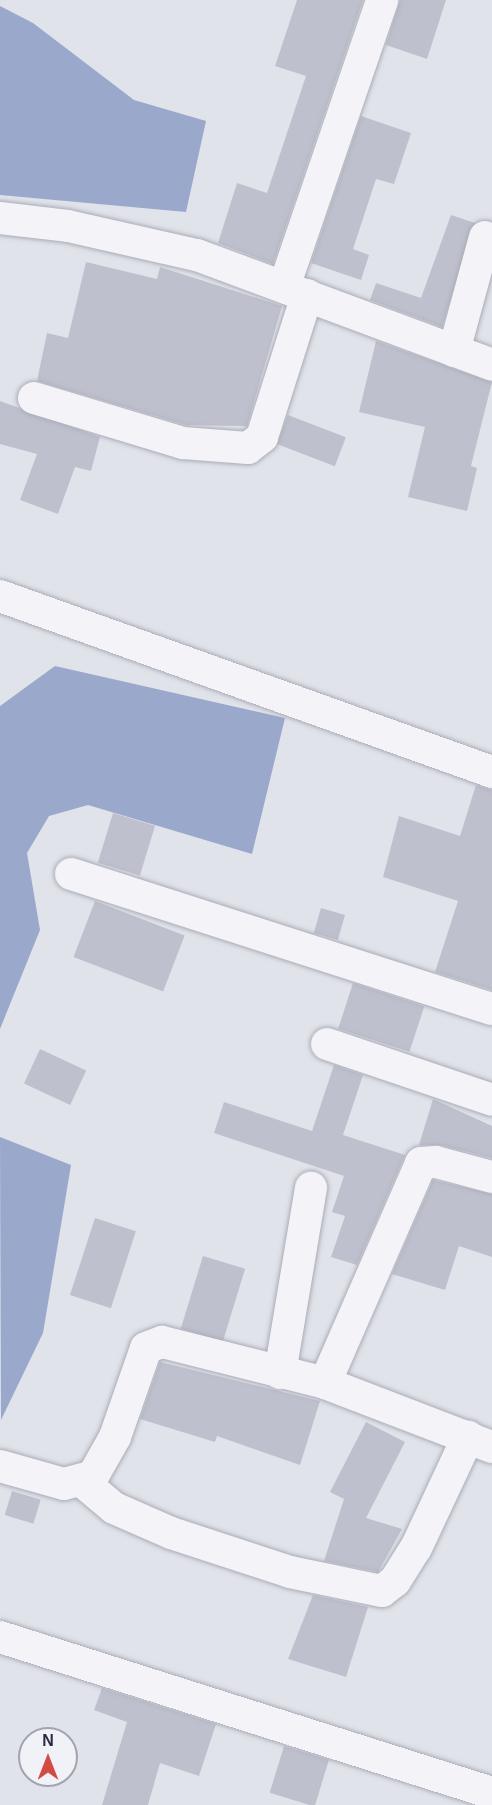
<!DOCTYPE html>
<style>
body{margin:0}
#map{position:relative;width:492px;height:1805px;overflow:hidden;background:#e1e3ea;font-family:Arial,sans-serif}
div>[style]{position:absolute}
.water>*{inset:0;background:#9aa8cc}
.building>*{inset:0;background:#bec0cd;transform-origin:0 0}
.roads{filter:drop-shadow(0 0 2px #aaacb8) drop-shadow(0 0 2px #aaacb8)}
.minor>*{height:32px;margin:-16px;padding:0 16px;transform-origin:16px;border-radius:16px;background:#f4f4f8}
span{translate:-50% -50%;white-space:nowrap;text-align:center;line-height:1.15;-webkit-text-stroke:4.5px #f1f2f7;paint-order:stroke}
.north{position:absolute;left:18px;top:1727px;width:60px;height:60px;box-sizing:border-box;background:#f1f2f7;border:2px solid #a1a3af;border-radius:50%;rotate:0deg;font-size:16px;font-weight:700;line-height:24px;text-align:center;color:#282c43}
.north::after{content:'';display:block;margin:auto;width:21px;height:27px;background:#d44941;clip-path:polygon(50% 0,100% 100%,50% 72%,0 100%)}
</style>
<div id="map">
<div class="water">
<div style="clip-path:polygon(0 6px,33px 23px,134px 100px,206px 121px,186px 212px,0 195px)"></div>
<div style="clip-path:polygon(55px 666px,285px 718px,252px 854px,88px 805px,49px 816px,27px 853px,40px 930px,0 1029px,0 706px)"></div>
<div style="clip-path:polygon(0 1137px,71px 1165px,43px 1333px,1px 1420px)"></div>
</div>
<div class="building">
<div style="clip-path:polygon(297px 0,363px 0,273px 264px,218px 243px,237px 183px,267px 193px,306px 76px,275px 66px)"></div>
<div style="clip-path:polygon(400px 0,446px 0,427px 59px,386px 45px)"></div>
<div style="clip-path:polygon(361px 116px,411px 133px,394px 184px,376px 179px,353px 249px,369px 255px,361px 280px,311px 263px)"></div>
<div style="clip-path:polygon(451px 215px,475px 223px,442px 327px,370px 300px,376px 283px,421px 298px)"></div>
<div style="clip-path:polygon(86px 262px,157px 279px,160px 267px,282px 306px,247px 426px,186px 425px,37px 381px,47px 333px,68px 338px)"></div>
<div style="clip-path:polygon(376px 341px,492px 382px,471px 466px,477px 468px,467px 511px,408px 497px,425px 427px,359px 412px)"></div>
<div style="clip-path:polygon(0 401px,100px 437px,91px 471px,75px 467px,58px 514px,20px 500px,37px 454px,0 444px)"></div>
<div style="left:288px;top:415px;width:62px;height:31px;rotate:21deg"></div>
<div style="clip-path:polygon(476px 785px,492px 790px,492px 990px,435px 972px,458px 901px,383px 877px,399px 816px,460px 836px)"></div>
<div style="left:113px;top:813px;width:44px;height:52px;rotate:17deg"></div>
<div style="left:95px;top:901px;width:96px;height:60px;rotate:21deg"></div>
<div style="left:321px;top:908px;width:25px;height:26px;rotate:16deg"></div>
<div style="left:353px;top:983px;width:75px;height:48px;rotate:18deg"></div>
<div style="left:40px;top:1049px;width:51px;height:38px;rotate:25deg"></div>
<div style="clip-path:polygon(334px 1065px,363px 1075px,343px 1135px,405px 1155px,357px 1265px,331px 1257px,345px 1216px,332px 1212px,344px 1176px,214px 1133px,224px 1102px,312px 1131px)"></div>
<div style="clip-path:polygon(433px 1099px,492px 1126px,492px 1158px,440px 1145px,419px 1145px)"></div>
<div style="clip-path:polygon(433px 1180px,492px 1194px,492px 1257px,459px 1246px,445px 1290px,392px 1274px)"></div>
<div style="left:95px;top:1218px;width:43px;height:81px;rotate:18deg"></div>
<div style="left:203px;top:1256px;width:44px;height:76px;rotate:17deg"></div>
<div style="clip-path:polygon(160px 1362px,320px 1401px,300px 1465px,217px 1436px,215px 1442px,140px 1419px)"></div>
<div style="clip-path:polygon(366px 1422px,405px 1442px,366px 1518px,402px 1529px,378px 1572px,324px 1561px,344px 1499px,330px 1492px)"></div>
<div style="left:12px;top:1491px;width:30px;height:25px;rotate:17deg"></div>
<div style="clip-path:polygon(313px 1595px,368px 1607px,346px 1677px,288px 1659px)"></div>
<div style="clip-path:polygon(102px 1688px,216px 1724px,199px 1776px,160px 1763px,148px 1805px,102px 1805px,127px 1722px,94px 1710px)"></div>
<div style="left:284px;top:1746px;width:47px;height:49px;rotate:17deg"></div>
</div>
<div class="roads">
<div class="minor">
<div style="left:0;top:218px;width:68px;rotate:6.7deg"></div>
<div style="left:68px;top:226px;width:132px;rotate:12.7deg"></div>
<div style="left:197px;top:255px;width:315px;rotate:20.4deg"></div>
<div style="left:284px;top:287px;width:303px;rotate:-71.1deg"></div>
<div style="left:454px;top:351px;width:118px;rotate:-74.8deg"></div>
<div style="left:34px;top:398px;width:156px;rotate:16.8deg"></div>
<div style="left:183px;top:443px;width:65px;rotate:4.4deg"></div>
<div style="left:248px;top:448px;width:18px;rotate:-38deg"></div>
<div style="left:262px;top:437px;width:149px;rotate:-72.4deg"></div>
<div style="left:0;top:596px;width:523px;rotate:19.68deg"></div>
<div style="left:71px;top:874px;width:442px;rotate:17.8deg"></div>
<div style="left:327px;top:1044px;width:174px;rotate:18.7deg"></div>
<div style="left:280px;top:1373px;width:188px;rotate:-80.5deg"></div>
<div style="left:325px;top:1383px;width:179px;rotate:21deg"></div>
<div style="left:0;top:1466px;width:66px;rotate:15.7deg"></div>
<div style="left:64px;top:1484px;width:30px;rotate:-15deg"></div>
<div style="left:93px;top:1476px;width:45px;rotate:-60.6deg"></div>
<div style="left:115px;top:1437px;width:94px;rotate:-70.8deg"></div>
<div style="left:146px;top:1348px;width:17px;rotate:-21deg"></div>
<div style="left:162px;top:1342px;width:168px;rotate:14.1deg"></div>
<div style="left:325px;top:1383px;width:240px;rotate:-66.4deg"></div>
<div style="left:421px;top:1163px;width:15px;rotate:-4deg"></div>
<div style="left:436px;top:1162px;width:58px;rotate:15deg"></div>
<div style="left:83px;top:1482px;width:40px;rotate:40deg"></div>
<div style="left:114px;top:1508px;width:62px;rotate:23.7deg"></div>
<div style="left:171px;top:1533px;width:125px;rotate:18.1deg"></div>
<div style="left:290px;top:1572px;width:94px;rotate:11.7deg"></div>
<div style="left:382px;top:1591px;width:16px;rotate:-38deg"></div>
<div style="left:395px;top:1581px;width:39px;rotate:-58deg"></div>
<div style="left:416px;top:1548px;width:123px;rotate:-64.9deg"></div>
<div style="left:0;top:1637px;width:516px;rotate:17.59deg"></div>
</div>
</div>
<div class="north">N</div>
</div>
